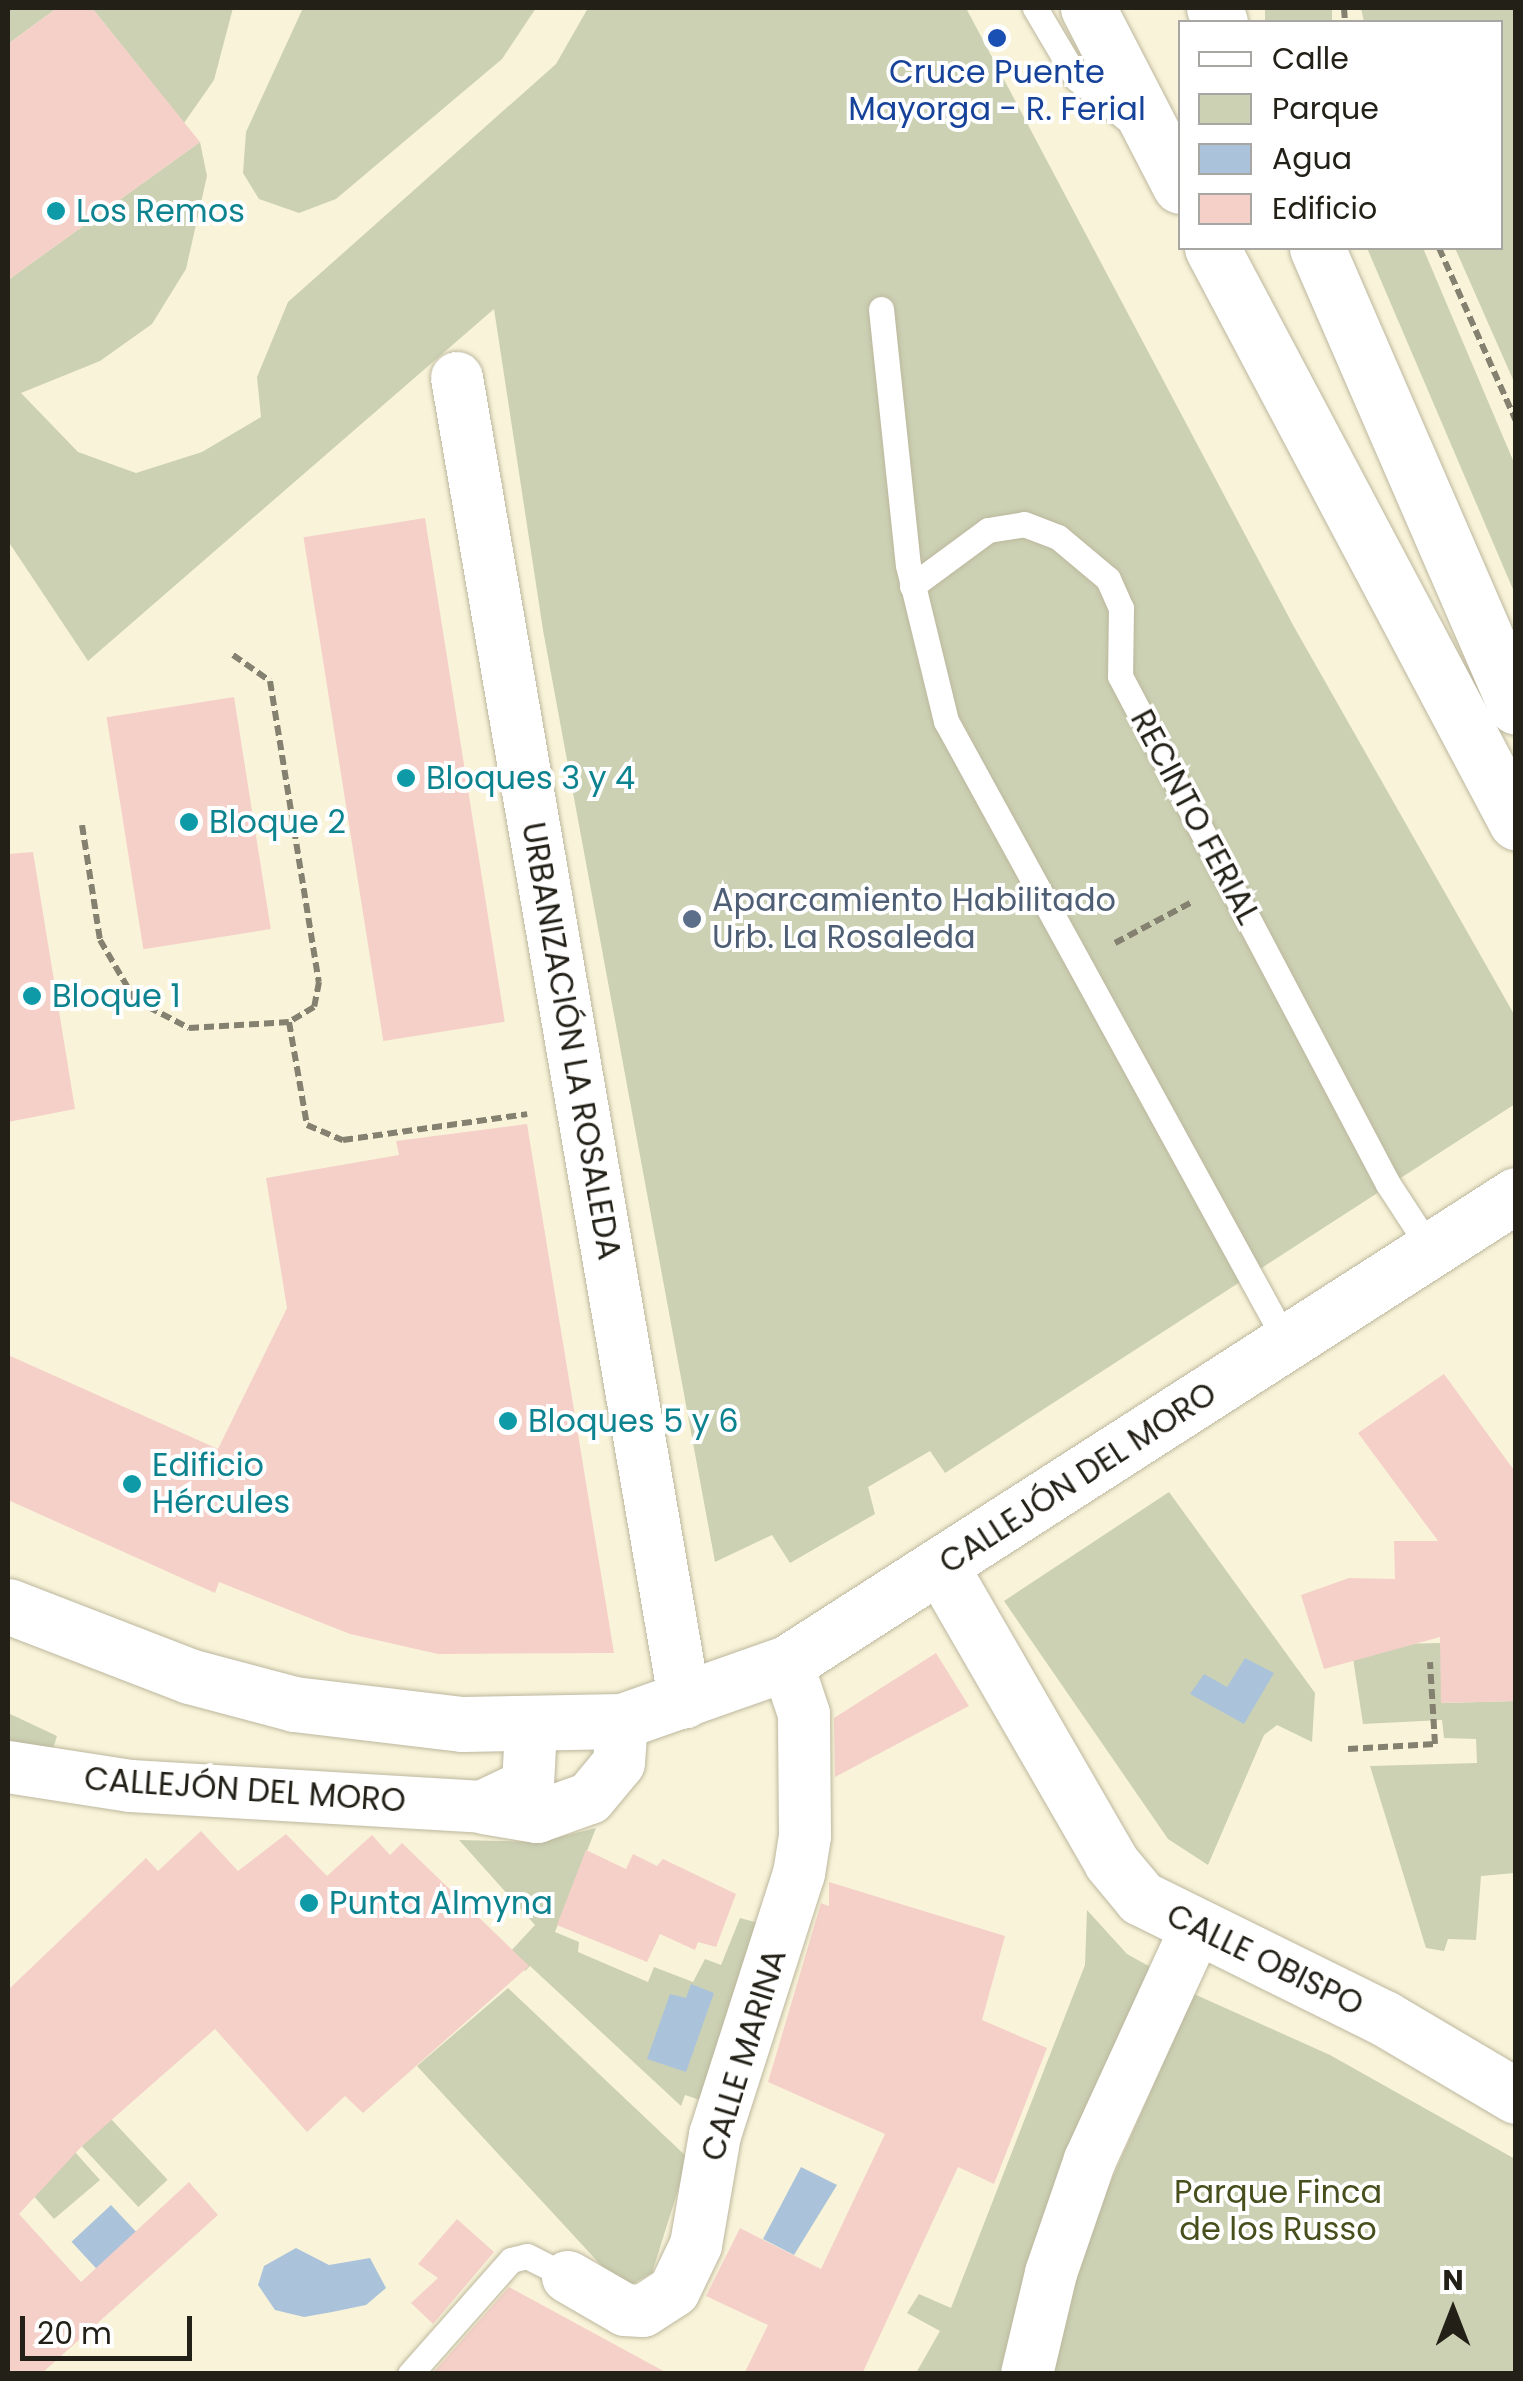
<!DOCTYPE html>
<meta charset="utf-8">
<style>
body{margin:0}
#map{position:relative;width:1523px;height:2381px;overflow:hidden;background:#f9f4d9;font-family:Poppins,sans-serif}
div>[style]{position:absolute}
.green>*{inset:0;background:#ccd1b3;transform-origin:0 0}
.water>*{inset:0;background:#aac3da;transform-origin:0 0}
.building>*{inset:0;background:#f5d0c8;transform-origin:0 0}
.path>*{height:6px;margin-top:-3px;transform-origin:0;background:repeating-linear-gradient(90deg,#858170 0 10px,transparent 0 15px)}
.roads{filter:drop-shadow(0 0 2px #bcb79e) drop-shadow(0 0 2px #bcb79e)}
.lane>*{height:25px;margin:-12.5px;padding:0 12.5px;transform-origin:12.5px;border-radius:12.5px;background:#fff}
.street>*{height:52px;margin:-26px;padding:0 26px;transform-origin:26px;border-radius:26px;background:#fff}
.secondary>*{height:55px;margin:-27.5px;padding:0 27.5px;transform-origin:27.5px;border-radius:27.5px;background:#fff}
.highway>*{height:55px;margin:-27.5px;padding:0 27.5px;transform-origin:27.5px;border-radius:27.5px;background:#fff}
.dots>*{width:28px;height:28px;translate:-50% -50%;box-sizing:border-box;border:5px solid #fff;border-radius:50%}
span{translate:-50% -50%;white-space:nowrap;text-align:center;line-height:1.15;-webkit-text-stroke:8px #fff;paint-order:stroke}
.transit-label{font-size:32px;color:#164399}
.culture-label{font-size:32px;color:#0d838f}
.left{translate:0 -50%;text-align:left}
.street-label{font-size:32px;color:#222017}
.service-label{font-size:32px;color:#4e5e75}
.park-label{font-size:32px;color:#484f1c}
.frame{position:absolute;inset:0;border:10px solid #222017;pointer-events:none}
.legend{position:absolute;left:1178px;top:20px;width:325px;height:230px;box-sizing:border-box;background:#fff;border:2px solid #a7a6a2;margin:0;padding:12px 18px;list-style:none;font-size:30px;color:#222017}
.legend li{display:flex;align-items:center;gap:20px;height:50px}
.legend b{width:50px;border:2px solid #a7a6a2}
.north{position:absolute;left:1403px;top:2261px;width:100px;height:100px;-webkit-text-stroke:8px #fff;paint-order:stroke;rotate:0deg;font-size:28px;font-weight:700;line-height:40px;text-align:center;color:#222017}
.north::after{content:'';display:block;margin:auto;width:35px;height:45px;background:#222017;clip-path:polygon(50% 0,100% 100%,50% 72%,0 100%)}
.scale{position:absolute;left:20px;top:2316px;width:172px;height:45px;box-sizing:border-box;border:5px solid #222017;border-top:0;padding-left:12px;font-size:30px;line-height:35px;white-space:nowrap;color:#222017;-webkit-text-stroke:8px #fff;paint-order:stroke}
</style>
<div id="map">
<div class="green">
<div style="clip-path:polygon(8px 8px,57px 8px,8px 44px)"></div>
<div style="clip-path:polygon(92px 8px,233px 8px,214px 80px,184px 123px)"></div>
<div style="clip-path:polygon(303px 8px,536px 8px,502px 59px,336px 199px,299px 213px,259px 199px,243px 173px,246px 132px)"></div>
<div style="clip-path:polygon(588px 8px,966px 8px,1293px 625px,1515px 1016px,1515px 1104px,945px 1473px,930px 1451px,868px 1487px,875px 1514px,790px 1563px,772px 1535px,715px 1562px,543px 630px,494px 309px,88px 661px,8px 541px,8px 280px,200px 142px,207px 176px,186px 269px,152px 324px,100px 361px,21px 393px,78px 452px,136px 473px,202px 452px,261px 417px,257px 377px,288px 302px,556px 64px)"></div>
<div style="left:1265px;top:8px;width:67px;height:15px"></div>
<div style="clip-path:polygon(1361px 8px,1515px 8px,1515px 384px,1455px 248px,1500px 248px,1500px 22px,1364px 22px)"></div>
<div style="clip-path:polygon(1367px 248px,1423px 248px,1515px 465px,1515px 594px)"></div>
<div style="clip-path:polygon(1169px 1492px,1315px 1693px,1312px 1742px,1277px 1725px,1264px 1735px,1208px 1865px,1168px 1839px,1004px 1601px)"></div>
<div style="clip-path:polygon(1441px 1643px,1442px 1703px,1515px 1701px,1515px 1873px,1481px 1876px,1476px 1940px,1448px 1939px,1444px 1951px,1426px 1948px,1370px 1766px,1477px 1763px,1476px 1739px,1444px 1738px,1442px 1720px,1363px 1724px,1351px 1645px)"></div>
<div style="clip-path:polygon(8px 1713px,57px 1736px,53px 1749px,8px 1741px)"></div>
<div style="clip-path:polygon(596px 1828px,555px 1932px,579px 1942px,578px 1952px,648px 1982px,654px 1967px,693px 1982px,705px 1959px,721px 1965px,740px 1918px,762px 1924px,706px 2102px,685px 2095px,681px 2106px,530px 1966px,525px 1971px,510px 1952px,535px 1925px,459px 1840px,539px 1842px)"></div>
<div style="clip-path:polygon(1087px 1910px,1127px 1954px,1154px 1969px,1011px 2373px,916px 2373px,940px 2331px,907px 2313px,919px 2294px,951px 2308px,1085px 1965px)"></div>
<div style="clip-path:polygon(508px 1988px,688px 2158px,652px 2273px,623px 2289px,417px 2066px)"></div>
<div style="clip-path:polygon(1194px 1994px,1330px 2055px,1515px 2159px,1515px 2373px,1051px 2374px,1062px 2318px,1099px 2208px)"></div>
<div style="left:111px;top:2119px;width:83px;height:40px;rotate:47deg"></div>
<div style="clip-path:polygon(66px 2142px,100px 2180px,54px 2219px,8px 2167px,24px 2152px)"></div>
</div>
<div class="water">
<div style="clip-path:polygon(1245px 1658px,1274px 1673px,1244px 1724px,1190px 1694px,1204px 1674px,1227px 1687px)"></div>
<div style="clip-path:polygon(691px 1984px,714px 1993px,686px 2072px,647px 2059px,670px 1994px,686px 1998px)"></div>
<div style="clip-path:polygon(801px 2167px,837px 2185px,794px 2255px,763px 2239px)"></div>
<div style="left:111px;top:2205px;width:37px;height:54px;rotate:47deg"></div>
<div style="clip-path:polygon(296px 2248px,329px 2265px,370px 2258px,386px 2288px,366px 2305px,332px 2312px,304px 2317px,275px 2310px,258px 2285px,264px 2266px)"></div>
</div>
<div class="building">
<div style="clip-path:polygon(57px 8px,92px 8px,200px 142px,8px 280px,8px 44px)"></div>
<div style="left:425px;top:518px;width:510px;height:123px;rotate:81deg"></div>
<div style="left:234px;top:697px;width:235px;height:129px;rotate:81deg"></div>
<div style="clip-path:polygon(33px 852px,75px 1109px,8px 1122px,8px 854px)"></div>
<div style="clip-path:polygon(527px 1124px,614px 1653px,438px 1654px,350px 1634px,219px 1582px,215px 1593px,8px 1500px,8px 1355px,218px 1449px,287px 1308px,266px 1178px,399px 1155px,396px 1141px)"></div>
<div style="clip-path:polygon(1444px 1374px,1516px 1473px,1516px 1701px,1441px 1703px,1440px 1637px,1324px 1669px,1301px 1595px,1349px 1578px,1395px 1579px,1394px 1541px,1438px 1541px,1358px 1433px)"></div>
<div style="clip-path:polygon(936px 1653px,969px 1706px,835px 1777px,834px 1718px)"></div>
<div style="clip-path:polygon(201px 1831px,238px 1871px,286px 1834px,327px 1876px,372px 1835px,390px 1855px,402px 1843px,529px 1966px,363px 2113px,345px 2096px,307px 2132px,215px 2029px,82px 2146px,19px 2214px,81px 2282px,189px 2182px,218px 2215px,41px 2374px,8px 2374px,8px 1990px,146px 1858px,158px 1871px)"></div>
<div style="clip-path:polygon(586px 1850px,626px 1869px,633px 1854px,657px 1866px,663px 1859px,736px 1894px,716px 1947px,698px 1942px,695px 1950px,660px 1934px,647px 1962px,557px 1925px)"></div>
<div style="clip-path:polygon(829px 1882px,1005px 1936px,982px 2020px,1047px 2048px,994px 2184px,958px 2167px,862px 2374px,744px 2374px,768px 2325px,706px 2296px,740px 2228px,821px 2269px,885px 2134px,768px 2082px,821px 1903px,829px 1906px)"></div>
<div style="clip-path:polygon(457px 2219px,494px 2252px,433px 2324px,411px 2303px,438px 2278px,418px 2264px)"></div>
<div style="clip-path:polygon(509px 2287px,669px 2374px,432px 2374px)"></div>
</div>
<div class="path">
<div style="left:1344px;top:8px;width:14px;rotate:86deg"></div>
<div style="left:1439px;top:248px;width:189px;rotate:66deg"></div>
<div style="left:233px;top:655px;width:45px;rotate:35.1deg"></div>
<div style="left:270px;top:681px;width:305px;rotate:80.8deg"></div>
<div style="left:319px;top:982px;width:25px;rotate:101deg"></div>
<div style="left:314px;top:1007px;width:29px;rotate:149deg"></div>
<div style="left:289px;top:1022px;width:105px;rotate:80.1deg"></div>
<div style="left:307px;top:1125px;width:39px;rotate:23deg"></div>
<div style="left:343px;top:1140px;width:186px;rotate:-8deg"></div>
<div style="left:82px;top:825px;width:116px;rotate:81.1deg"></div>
<div style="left:100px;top:940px;width:69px;rotate:59.7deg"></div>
<div style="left:135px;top:1000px;width:61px;rotate:27.4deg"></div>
<div style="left:189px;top:1028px;width:100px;rotate:-3.4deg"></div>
<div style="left:1115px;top:943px;width:87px;rotate:-28deg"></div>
<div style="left:1348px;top:1749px;width:87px;rotate:-3.3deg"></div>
<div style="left:1435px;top:1744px;width:82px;rotate:-93.5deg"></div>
</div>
<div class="roads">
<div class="lane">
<div style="left:1035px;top:8px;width:82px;rotate:59.4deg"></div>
<div style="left:1077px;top:79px;width:72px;rotate:38.8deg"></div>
<div style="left:881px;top:309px;width:257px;rotate:84deg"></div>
<div style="left:908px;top:565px;width:161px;rotate:76.3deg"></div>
<div style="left:946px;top:721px;width:709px;rotate:61.27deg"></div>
<div style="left:912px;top:586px;width:94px;rotate:-36.4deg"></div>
<div style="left:988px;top:530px;width:36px;rotate:-9deg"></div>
<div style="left:1024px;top:524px;width:36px;rotate:21deg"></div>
<div style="left:1058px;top:537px;width:65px;rotate:40deg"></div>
<div style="left:1108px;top:579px;width:32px;rotate:66deg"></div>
<div style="left:1121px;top:608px;width:68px;rotate:90.8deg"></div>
<div style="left:1120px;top:676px;width:574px;rotate:62.19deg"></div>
<div style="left:1388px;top:1184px;width:79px;rotate:56.9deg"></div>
<div style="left:410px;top:2374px;width:152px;rotate:-48.5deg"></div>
<div style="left:511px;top:2260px;width:16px;rotate:-14deg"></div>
<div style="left:527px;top:2256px;width:46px;rotate:27.1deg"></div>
</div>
<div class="street">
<div style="left:457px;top:378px;width:1344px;rotate:80.24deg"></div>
<div style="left:8px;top:1767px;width:124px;rotate:8.8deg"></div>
<div style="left:131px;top:1786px;width:352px;rotate:3.4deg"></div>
<div style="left:482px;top:1807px;width:51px;rotate:-25.6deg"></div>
<div style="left:528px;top:1785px;width:58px;rotate:-87deg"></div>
<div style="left:484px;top:1808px;width:54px;rotate:9.6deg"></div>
<div style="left:537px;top:1817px;width:56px;rotate:-19.7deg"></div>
<div style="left:590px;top:1798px;width:45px;rotate:-50.4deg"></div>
<div style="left:619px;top:1763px;width:42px;rotate:-85.9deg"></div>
<div style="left:568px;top:2277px;width:66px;rotate:30.1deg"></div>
<div style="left:625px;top:2310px;width:18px;rotate:3deg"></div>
<div style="left:643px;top:2311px;width:37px;rotate:-33deg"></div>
<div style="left:674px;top:2291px;width:51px;rotate:-64.4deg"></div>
<div style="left:696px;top:2245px;width:112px;rotate:-80.2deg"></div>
<div style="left:715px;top:2135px;width:274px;rotate:-72.2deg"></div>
<div style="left:799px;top:1874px;width:38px;rotate:-81deg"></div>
<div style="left:805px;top:1836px;width:122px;rotate:-90.5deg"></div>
<div style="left:804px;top:1714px;width:54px;rotate:-108.4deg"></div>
<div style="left:1027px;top:2374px;width:104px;rotate:-76.6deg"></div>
<div style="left:1051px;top:2273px;width:120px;rotate:-71deg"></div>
<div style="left:1090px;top:2160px;width:255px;rotate:-65.4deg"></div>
</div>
<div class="secondary">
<div style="left:941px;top:1567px;width:340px;rotate:60deg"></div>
<div style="left:1111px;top:1862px;width:47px;rotate:50.2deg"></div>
<div style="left:1141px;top:1898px;width:271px;rotate:26.3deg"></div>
<div style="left:1384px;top:2018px;width:153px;rotate:30.6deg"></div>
<div style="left:8px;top:1606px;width:194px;rotate:21.1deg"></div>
<div style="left:189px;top:1676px;width:109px;rotate:14.9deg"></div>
<div style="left:294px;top:1704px;width:169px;rotate:6.8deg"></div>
<div style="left:462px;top:1724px;width:160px;rotate:-1.1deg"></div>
<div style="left:622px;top:1721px;width:175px;rotate:-19.4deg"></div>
<div style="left:787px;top:1663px;width:866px;rotate:-32.7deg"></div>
</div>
<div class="highway">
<div style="left:1088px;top:8px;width:200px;rotate:62.7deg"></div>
<div style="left:1214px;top:8px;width:15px;rotate:67deg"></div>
<div style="left:1212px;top:248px;width:650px;rotate:62.09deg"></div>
<div style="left:1317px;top:248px;width:500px;rotate:66.56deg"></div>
</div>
</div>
<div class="dots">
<div style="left:997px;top:38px;background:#1a4fb4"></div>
<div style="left:56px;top:211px;background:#0f9aa8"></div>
<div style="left:406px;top:778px;background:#0f9aa8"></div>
<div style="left:189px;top:822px;background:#0f9aa8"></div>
<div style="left:692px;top:919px;background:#5c6f8a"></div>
<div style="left:32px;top:996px;background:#0f9aa8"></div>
<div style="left:508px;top:1421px;background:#0f9aa8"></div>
<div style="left:132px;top:1484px;background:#0f9aa8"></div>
<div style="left:309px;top:1903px;background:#0f9aa8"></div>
</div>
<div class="transit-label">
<span style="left:997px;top:91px">Cruce Puente<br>Mayorga - R. Ferial</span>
</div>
<div class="culture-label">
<span class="left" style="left:76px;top:211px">Los Remos</span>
<span class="left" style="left:426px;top:778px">Bloques 3 y 4</span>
<span class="left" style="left:209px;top:822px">Bloque 2</span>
<span class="left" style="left:52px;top:996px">Bloque 1</span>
<span class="left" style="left:528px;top:1421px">Bloques 5 y 6</span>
<span class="left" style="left:152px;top:1484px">Edificio<br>Hércules</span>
<span class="left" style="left:329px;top:1903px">Punta Almyna</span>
</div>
<div class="street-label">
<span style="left:1195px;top:817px;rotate:62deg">RECINTO FERIAL</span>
<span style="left:571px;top:1041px;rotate:80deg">URBANIZACIÓN LA ROSALEDA</span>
<span style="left:1078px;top:1478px;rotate:-33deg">CALLEJÓN DEL MORO</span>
<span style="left:245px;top:1790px;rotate:4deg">CALLEJÓN DEL MORO</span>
<span style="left:1265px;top:1960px;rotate:26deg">CALLE OBISPO</span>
<span style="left:744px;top:2055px;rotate:-73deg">CALLE MARINA</span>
</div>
<div class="service-label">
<span class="left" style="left:712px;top:919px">Aparcamiento Habilitado<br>Urb. La Rosaleda</span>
</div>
<div class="park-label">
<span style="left:1278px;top:2211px">Parque Finca<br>de los Russo</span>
</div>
<div class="frame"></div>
<ul class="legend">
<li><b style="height:12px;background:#fff"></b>Calle</li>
<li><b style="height:28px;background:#ccd1b3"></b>Parque</li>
<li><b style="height:28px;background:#aac3da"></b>Agua</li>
<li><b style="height:28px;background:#f5d0c8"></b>Edificio</li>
</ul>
<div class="north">N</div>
<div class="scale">20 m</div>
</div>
